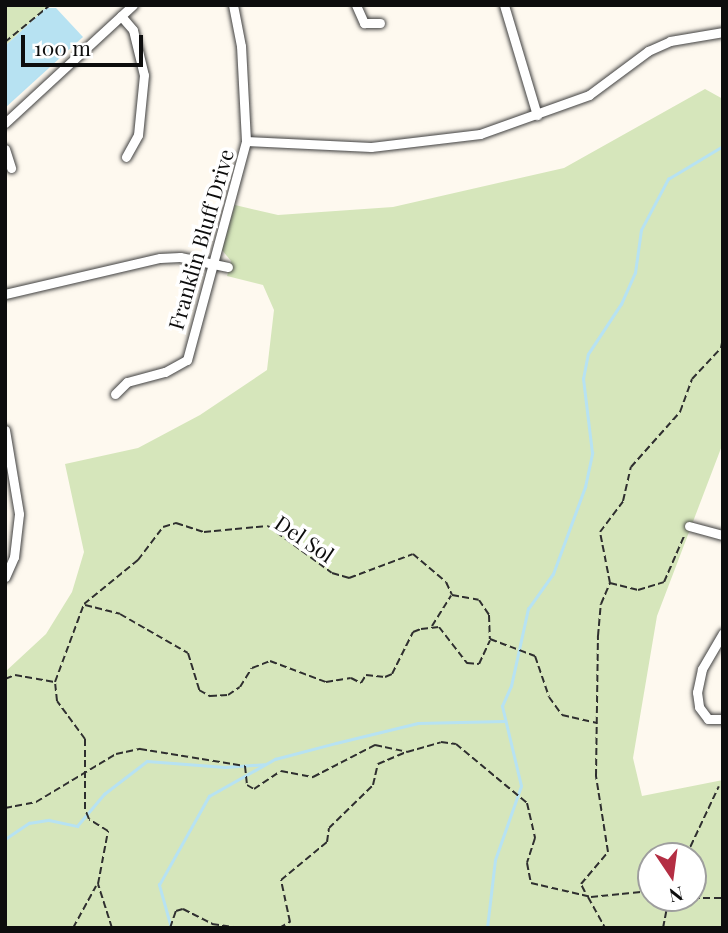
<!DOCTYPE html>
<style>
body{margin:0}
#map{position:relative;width:728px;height:933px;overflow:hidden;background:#fef9ef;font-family:"Playfair Display",serif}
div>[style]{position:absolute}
.green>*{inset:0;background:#d6e6bb}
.water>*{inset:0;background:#b7e2f2}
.stream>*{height:2.5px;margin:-1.25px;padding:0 1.25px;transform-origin:1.25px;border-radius:1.25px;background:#b7e2f2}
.path>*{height:2px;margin-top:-1px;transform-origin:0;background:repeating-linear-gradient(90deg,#2f2f2f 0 7px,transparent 0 10.5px)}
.roads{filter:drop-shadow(0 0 2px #404040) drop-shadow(0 0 2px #404040)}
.minor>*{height:9px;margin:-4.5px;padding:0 4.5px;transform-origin:4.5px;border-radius:4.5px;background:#fff}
span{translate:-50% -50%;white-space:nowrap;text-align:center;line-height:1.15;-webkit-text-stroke:7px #fff;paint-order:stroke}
.street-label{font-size:21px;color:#0d0d0d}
.frame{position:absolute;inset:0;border:7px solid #0d0d0d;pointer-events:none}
.north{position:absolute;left:637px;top:842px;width:70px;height:70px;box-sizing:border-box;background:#fff;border:2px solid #9e9e9e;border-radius:50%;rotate:167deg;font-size:19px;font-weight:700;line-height:28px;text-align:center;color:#0d0d0d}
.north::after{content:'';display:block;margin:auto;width:24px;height:32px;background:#b42e43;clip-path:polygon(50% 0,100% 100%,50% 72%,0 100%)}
.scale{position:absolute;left:21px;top:35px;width:122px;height:32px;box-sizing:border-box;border:4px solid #0d0d0d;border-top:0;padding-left:9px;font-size:21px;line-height:24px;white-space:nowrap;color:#0d0d0d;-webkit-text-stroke:5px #fff;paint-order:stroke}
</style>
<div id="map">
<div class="green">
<div style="clip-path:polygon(5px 5px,60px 5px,46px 8px,5px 46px)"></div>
<div style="clip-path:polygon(evenodd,705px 89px,723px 99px,723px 443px,657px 616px,633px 758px,642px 796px,723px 780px,723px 928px,5px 928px,5px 672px,46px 634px,72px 592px,84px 552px,65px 464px,138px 448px,200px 415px,267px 370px,274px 310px,263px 285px,227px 276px,231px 261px,222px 250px,235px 205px,278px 215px,393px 207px,564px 168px,705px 89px,651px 856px,693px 856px,693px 898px,651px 898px,651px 856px)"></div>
</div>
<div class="water">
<div style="clip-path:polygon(46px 8px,56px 8px,83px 37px,5px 108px,5px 46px)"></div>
</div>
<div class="stream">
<div style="left:5px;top:839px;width:29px;rotate:-34deg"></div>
<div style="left:29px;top:823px;width:20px;rotate:-9deg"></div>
<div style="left:49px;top:820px;width:29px;rotate:12deg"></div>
<div style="left:77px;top:826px;width:42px;rotate:-49.8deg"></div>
<div style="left:104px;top:794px;width:54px;rotate:-37.5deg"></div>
<div style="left:147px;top:761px;width:78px;rotate:4.4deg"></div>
<div style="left:225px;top:767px;width:39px;rotate:-4deg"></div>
<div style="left:171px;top:928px;width:45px;rotate:-105.6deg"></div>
<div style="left:159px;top:885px;width:102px;rotate:-60.7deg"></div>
<div style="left:209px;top:796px;width:76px;rotate:-29.3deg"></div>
<div style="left:275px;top:759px;width:63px;rotate:-14.7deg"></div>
<div style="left:336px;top:743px;width:84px;rotate:-13.7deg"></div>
<div style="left:418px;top:723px;width:86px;rotate:-1.3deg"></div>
<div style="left:487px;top:928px;width:68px;rotate:-83.3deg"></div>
<div style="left:495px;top:860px;width:78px;rotate:-70.6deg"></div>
<div style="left:521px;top:786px;width:82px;rotate:-103.4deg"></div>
<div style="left:502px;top:706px;width:22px;rotate:-66deg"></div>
<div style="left:511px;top:686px;width:79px;rotate:-77.6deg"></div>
<div style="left:528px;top:609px;width:43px;rotate:-54.5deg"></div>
<div style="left:553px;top:574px;width:93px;rotate:-69.8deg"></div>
<div style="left:585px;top:487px;width:35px;rotate:-78deg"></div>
<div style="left:592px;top:453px;width:75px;rotate:-96.9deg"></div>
<div style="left:583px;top:379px;width:25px;rotate:-79deg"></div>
<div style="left:588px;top:354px;width:60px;rotate:-56.6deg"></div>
<div style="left:621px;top:304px;width:34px;rotate:-66deg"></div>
<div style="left:635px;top:273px;width:43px;rotate:-82.1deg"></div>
<div style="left:641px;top:230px;width:58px;rotate:-62.1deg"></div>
<div style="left:668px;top:179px;width:64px;rotate:-31deg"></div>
</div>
<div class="path">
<div style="left:5px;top:42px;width:58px;rotate:-39.4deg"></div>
<div style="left:610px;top:583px;width:29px;rotate:14deg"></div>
<div style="left:638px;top:590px;width:27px;rotate:-17deg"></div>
<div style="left:664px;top:582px;width:52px;rotate:-66.4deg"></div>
<div style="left:85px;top:605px;width:36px;rotate:14deg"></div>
<div style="left:120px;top:614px;width:78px;rotate:29.8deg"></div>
<div style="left:188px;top:653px;width:39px;rotate:73deg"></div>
<div style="left:199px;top:690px;width:13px;rotate:29deg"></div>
<div style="left:210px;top:696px;width:18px;rotate:-3deg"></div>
<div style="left:228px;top:695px;width:14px;rotate:-34deg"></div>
<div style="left:240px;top:687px;width:22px;rotate:-58deg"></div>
<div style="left:252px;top:668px;width:19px;rotate:-21deg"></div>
<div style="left:270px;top:661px;width:60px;rotate:20.6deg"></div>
<div style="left:326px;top:682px;width:25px;rotate:-9deg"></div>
<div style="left:351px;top:678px;width:11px;rotate:27deg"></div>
<div style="left:361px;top:683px;width:9px;rotate:-58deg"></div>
<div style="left:366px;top:675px;width:19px;rotate:6deg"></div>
<div style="left:385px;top:677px;width:8px;rotate:-23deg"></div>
<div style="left:392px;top:674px;width:47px;rotate:-63.4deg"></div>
<div style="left:413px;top:632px;width:9px;rotate:-21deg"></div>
<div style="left:421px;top:629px;width:18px;rotate:-6deg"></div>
<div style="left:439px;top:627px;width:46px;rotate:52.1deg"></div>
<div style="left:467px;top:663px;width:12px;rotate:5deg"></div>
<div style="left:479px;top:664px;width:26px;rotate:-65deg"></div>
<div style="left:432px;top:626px;width:36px;rotate:-58deg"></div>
<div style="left:5px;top:679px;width:11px;rotate:-22deg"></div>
<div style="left:15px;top:675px;width:40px;rotate:10deg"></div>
<div style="left:5px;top:808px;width:32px;rotate:-11deg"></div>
<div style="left:36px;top:802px;width:93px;rotate:-31deg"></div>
<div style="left:116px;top:754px;width:25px;rotate:-12deg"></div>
<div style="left:140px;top:749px;width:106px;rotate:9.2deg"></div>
<div style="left:245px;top:766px;width:19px;rotate:84deg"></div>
<div style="left:247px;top:785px;width:8px;rotate:30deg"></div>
<div style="left:254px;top:789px;width:32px;rotate:-34deg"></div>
<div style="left:281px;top:771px;width:33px;rotate:11deg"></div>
<div style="left:313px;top:777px;width:70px;rotate:-27.3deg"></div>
<div style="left:375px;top:745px;width:33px;rotate:12deg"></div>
<div style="left:407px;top:752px;width:35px;rotate:-16deg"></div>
<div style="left:441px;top:742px;width:15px;rotate:8deg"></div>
<div style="left:456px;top:744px;width:92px;rotate:39.7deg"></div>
<div style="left:527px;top:803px;width:36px;rotate:77deg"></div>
<div style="left:535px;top:838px;width:26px;rotate:108deg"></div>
<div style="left:527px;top:863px;width:20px;rotate:79deg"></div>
<div style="left:531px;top:883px;width:62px;rotate:13.1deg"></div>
<div style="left:591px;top:897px;width:60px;rotate:-5.7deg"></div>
<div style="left:686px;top:856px;width:77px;rotate:-64.8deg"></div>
<div style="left:585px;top:892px;width:9px;rotate:-117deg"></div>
<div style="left:581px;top:884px;width:42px;rotate:-49.8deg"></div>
<div style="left:608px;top:852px;width:77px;rotate:-99deg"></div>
<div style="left:596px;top:776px;width:140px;rotate:-89.2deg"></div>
<div style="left:598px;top:636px;width:32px;rotate:-85deg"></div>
<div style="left:601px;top:604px;width:23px;rotate:-67deg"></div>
<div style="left:610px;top:583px;width:52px;rotate:-101.1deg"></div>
<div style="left:600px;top:532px;width:39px;rotate:-53deg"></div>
<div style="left:623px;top:501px;width:35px;rotate:-77deg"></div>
<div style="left:631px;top:467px;width:74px;rotate:-48.3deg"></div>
<div style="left:680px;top:412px;width:35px;rotate:-70deg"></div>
<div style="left:692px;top:379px;width:42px;rotate:-46.9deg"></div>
<div style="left:721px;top:348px;width:10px;rotate:-79deg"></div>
<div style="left:588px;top:897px;width:35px;rotate:61deg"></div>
<div style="left:693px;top:898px;width:30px"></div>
<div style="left:669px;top:905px;width:13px;rotate:-27deg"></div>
<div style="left:73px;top:928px;width:48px;rotate:-61.3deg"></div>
<div style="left:112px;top:928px;width:46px;rotate:-107.7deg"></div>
<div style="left:98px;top:884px;width:54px;rotate:-79.3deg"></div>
<div style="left:108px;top:831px;width:22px;rotate:-148deg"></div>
<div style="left:89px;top:819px;width:11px;rotate:-112deg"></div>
<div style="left:85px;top:809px;width:70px;rotate:-90deg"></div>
<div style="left:85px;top:739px;width:47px;rotate:-126.4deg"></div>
<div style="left:57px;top:701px;width:19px;rotate:-96deg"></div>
<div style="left:55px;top:682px;width:83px;rotate:-69.6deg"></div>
<div style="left:84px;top:604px;width:70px;rotate:-39.2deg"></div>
<div style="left:138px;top:560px;width:41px;rotate:-52.9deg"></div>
<div style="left:163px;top:527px;width:14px;rotate:-17deg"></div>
<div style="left:176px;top:523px;width:29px;rotate:18deg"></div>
<div style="left:204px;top:532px;width:64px;rotate:-5.4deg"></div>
<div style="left:268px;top:526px;width:79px;rotate:36.3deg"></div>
<div style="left:332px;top:573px;width:18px;rotate:16deg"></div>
<div style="left:349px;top:578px;width:68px;rotate:-20.6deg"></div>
<div style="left:413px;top:554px;width:43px;rotate:40.3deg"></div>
<div style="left:446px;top:582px;width:14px;rotate:65deg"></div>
<div style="left:452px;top:595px;width:27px;rotate:10deg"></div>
<div style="left:479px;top:600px;width:18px;rotate:56deg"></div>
<div style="left:489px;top:615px;width:24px;rotate:88deg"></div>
<div style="left:490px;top:639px;width:48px;rotate:20.7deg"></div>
<div style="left:535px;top:656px;width:43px;rotate:71.1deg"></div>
<div style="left:549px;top:697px;width:22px;rotate:54deg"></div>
<div style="left:562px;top:715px;width:36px;rotate:13deg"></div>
<div style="left:170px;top:928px;width:18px;rotate:-71deg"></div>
<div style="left:176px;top:911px;width:7px;rotate:-16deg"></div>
<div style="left:183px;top:909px;width:33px;rotate:27deg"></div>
<div style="left:212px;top:924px;width:27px;rotate:8deg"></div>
<div style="left:279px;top:928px;width:13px;rotate:-29deg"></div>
<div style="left:290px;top:922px;width:43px;rotate:-102.1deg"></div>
<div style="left:281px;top:880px;width:60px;rotate:-39.6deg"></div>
<div style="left:327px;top:842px;width:14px;rotate:-82deg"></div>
<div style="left:329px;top:828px;width:62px;rotate:-44.3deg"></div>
<div style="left:373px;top:785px;width:22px;rotate:-77deg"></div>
<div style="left:378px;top:764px;width:30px;rotate:-23deg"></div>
<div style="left:663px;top:928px;width:31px;rotate:-79deg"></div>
</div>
<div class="roads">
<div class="minor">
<div style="left:356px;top:5px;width:20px;rotate:66deg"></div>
<div style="left:364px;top:23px;width:16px"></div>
<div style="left:504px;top:5px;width:115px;rotate:73.3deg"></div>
<div style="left:121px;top:16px;width:18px;rotate:49deg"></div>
<div style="left:133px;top:30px;width:46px;rotate:76.3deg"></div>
<div style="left:144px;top:75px;width:60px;rotate:95.7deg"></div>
<div style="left:138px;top:135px;width:25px;rotate:119deg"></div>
<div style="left:5px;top:123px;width:174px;rotate:-42.7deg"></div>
<div style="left:246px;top:141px;width:125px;rotate:2.7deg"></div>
<div style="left:371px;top:147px;width:110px;rotate:-6.8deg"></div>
<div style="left:480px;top:134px;width:116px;rotate:-19.7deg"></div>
<div style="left:589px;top:95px;width:74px;rotate:-36.7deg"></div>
<div style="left:648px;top:51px;width:24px;rotate:-24deg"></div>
<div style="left:670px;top:41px;width:54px;rotate:-9.6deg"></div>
<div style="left:5px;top:149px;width:20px;rotate:72deg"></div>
<div style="left:5px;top:294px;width:159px;rotate:-13.1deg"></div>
<div style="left:160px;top:258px;width:20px;rotate:-3deg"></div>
<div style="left:180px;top:257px;width:49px;rotate:11.8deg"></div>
<div style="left:115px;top:394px;width:17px;rotate:-45deg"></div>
<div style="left:127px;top:382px;width:39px;rotate:-15deg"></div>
<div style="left:165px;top:372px;width:25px;rotate:-29deg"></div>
<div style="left:187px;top:360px;width:227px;rotate:-74.9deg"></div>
<div style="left:246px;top:141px;width:95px;rotate:-93deg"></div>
<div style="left:241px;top:46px;width:42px;rotate:-101deg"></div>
<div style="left:5px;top:430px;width:85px;rotate:80.5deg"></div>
<div style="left:19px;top:514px;width:43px;rotate:96.6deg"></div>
<div style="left:14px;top:557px;width:22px;rotate:114deg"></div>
<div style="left:689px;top:526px;width:35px;rotate:15deg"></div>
<div style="left:723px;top:633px;width:42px;rotate:120.3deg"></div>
<div style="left:702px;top:669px;width:24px;rotate:102deg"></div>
<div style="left:697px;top:692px;width:15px;rotate:82deg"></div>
<div style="left:699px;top:707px;width:15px;rotate:53deg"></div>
<div style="left:708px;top:719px;width:15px"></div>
</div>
</div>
<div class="street-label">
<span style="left:200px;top:239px;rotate:-74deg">Franklin Bluff Drive</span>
<span style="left:305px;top:538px;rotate:34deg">Del Sol</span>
</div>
<div class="frame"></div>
<div class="north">N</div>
<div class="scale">100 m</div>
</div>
